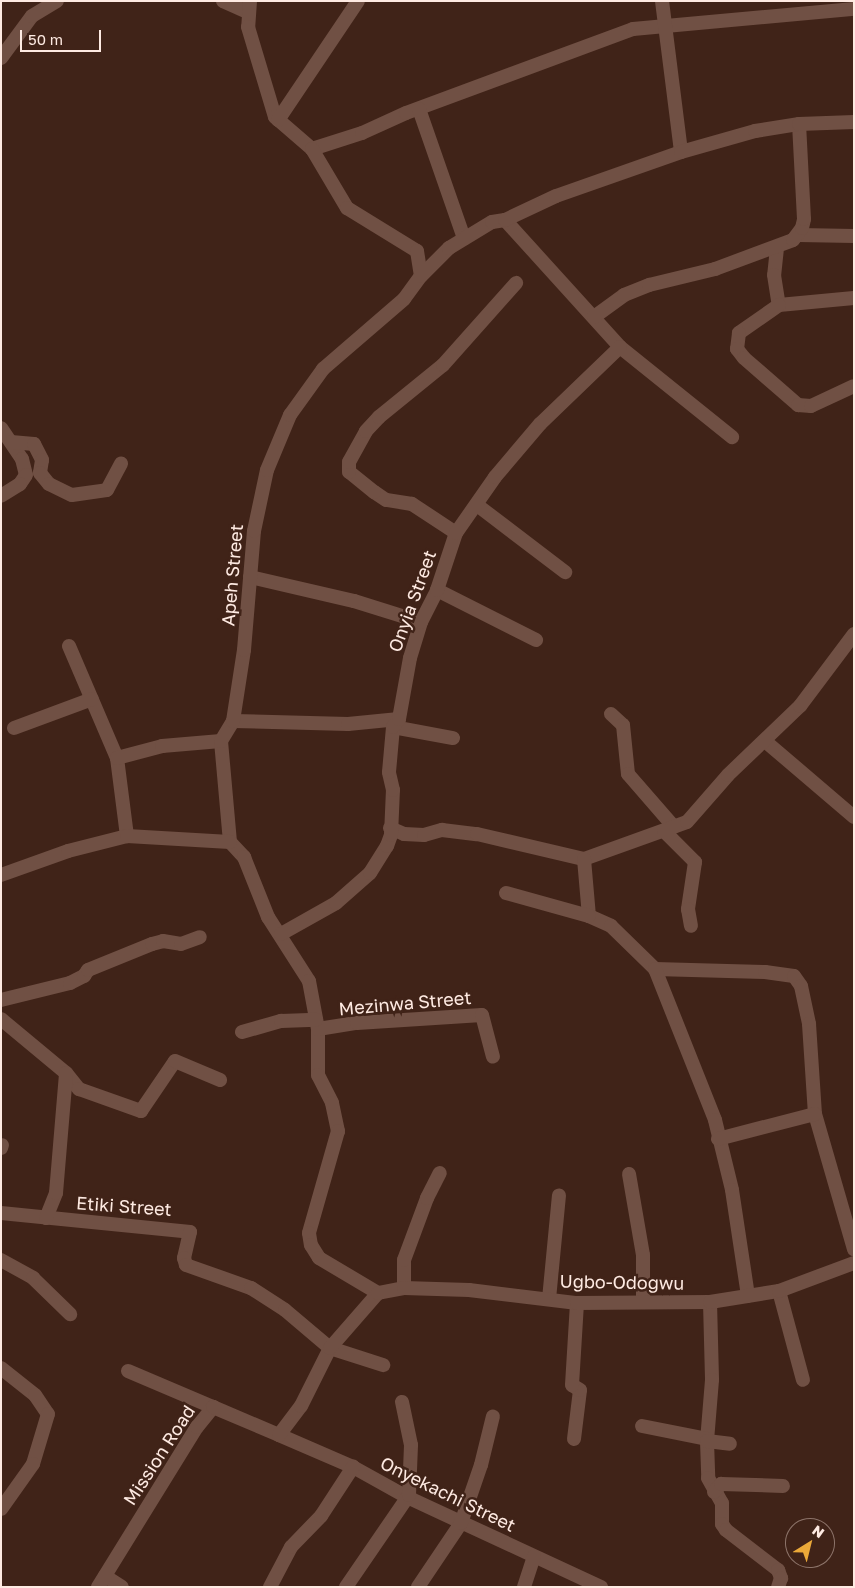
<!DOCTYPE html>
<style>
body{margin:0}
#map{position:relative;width:855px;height:1588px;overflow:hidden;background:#402318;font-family:"Golos Text",sans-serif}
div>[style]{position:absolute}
.minor>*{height:14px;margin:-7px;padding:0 7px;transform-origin:7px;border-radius:7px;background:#705044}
span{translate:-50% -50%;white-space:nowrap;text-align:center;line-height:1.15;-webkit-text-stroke:5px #402318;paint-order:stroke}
.street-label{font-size:18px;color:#feeae2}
.frame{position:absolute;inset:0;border:2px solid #feeae2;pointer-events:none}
.north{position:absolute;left:785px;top:1518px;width:50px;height:50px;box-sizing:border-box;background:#402318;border:1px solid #8c7369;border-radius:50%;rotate:36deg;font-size:14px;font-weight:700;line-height:20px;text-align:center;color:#feeae2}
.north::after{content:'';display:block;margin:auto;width:18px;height:22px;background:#eba939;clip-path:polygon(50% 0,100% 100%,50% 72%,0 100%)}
.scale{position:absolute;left:20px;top:30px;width:81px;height:22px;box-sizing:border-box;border:2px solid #feeae2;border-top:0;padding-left:6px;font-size:15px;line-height:18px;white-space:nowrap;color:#feeae2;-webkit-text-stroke:4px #402318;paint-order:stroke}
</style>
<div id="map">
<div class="minor">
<div style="left:223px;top:1px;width:27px;rotate:24deg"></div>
<div style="left:250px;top:1px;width:26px;rotate:94deg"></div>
<div style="left:248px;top:27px;width:94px;rotate:73.3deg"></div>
<div style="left:275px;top:117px;width:49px;rotate:40.9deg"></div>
<div style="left:312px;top:149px;width:52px;rotate:-17.7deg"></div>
<div style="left:362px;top:133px;width:48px;rotate:-24.4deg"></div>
<div style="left:406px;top:113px;width:242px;rotate:-20.3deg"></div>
<div style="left:633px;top:29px;width:222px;rotate:-5.2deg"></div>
<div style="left:662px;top:1px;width:152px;rotate:82.8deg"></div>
<div style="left:1px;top:58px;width:52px;rotate:-53.6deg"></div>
<div style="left:32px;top:16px;width:29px;rotate:-31deg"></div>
<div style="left:419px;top:109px;width:137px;rotate:70.8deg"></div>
<div style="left:278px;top:120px;width:143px;rotate:-56.1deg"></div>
<div style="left:312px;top:149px;width:69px;rotate:59.3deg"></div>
<div style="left:347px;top:208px;width:82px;rotate:31.6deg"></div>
<div style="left:417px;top:251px;width:25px;rotate:81deg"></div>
<div style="left:505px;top:220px;width:171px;rotate:47.8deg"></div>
<div style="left:620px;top:347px;width:144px;rotate:38.8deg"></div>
<div style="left:799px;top:235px;width:55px;rotate:1deg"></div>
<div style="left:777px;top:248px;width:27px;rotate:96deg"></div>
<div style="left:774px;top:275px;width:30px;rotate:81deg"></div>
<div style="left:779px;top:305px;width:75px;rotate:-5.3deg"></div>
<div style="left:779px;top:305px;width:49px;rotate:145deg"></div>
<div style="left:739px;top:333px;width:16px;rotate:97deg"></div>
<div style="left:737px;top:349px;width:11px;rotate:52deg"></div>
<div style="left:744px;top:358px;width:72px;rotate:41deg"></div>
<div style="left:798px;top:405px;width:13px;rotate:4deg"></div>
<div style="left:811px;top:406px;width:47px;rotate:-24.9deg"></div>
<div style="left:594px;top:317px;width:37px;rotate:-36deg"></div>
<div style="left:624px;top:295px;width:27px;rotate:-22deg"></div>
<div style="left:649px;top:285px;width:68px;rotate:-13.6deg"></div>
<div style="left:715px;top:269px;width:83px;rotate:-20.4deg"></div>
<div style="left:793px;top:240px;width:15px;rotate:-53deg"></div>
<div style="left:802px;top:228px;width:9px;rotate:-77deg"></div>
<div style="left:804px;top:219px;width:95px;rotate:-93deg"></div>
<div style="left:1px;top:428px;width:37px;rotate:56deg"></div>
<div style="left:22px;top:459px;width:16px;rotate:76deg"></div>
<div style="left:26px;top:475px;width:11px;rotate:124deg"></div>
<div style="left:20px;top:484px;width:22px;rotate:148deg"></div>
<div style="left:11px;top:442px;width:23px;rotate:5deg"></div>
<div style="left:34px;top:444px;width:18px;rotate:63deg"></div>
<div style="left:42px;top:460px;width:13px;rotate:99deg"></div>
<div style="left:40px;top:473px;width:14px;rotate:51deg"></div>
<div style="left:49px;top:484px;width:25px;rotate:26deg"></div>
<div style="left:72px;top:495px;width:35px;rotate:-8deg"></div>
<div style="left:107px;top:490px;width:30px;rotate:-62deg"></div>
<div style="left:477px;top:505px;width:111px;rotate:37.3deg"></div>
<div style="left:456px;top:533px;width:53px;rotate:-146.6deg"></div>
<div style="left:412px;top:504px;width:26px;rotate:-171deg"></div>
<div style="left:386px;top:500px;width:14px;rotate:-146deg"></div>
<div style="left:374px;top:492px;width:32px;rotate:-141deg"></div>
<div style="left:349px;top:472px;width:10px;rotate:-90deg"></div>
<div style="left:349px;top:462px;width:35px;rotate:-61deg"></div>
<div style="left:366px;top:431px;width:19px;rotate:-47deg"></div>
<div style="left:379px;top:417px;width:82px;rotate:-39.1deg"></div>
<div style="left:443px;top:365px;width:110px;rotate:-48.3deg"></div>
<div style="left:250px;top:577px;width:107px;rotate:13deg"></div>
<div style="left:354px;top:601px;width:70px;rotate:17.4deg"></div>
<div style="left:437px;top:590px;width:111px;rotate:26.8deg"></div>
<div style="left:69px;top:646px;width:122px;rotate:66.8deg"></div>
<div style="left:117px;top:758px;width:79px;rotate:82.7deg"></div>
<div style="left:611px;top:714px;width:16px;rotate:43deg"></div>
<div style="left:623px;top:725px;width:49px;rotate:84.2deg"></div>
<div style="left:628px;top:774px;width:70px;rotate:49deg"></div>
<div style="left:233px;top:721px;width:115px;rotate:1.5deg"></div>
<div style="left:348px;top:724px;width:51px;rotate:-5.6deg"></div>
<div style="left:393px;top:727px;width:61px;rotate:10.4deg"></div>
<div style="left:14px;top:728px;width:83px;rotate:-20.4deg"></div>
<div style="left:765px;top:741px;width:117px;rotate:40.5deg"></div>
<div style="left:117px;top:758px;width:47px;rotate:-14.9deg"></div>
<div style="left:162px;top:746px;width:59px;rotate:-4.8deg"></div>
<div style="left:390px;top:828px;width:15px;rotate:23deg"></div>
<div style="left:404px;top:834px;width:20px;rotate:3deg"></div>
<div style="left:424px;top:835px;width:19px;rotate:-16deg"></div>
<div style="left:442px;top:830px;width:35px;rotate:7deg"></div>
<div style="left:477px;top:834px;width:110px;rotate:13.2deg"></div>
<div style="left:584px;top:859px;width:109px;rotate:-19.8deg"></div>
<div style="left:687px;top:822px;width:62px;rotate:-48.9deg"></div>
<div style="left:728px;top:775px;width:100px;rotate:-43.8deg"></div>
<div style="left:800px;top:706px;width:90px;rotate:-53.1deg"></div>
<div style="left:664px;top:831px;width:44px;rotate:45deg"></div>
<div style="left:695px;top:862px;width:48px;rotate:98.5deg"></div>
<div style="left:688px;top:909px;width:17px;rotate:80deg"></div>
<div style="left:230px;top:842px;width:101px;rotate:-95.1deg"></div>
<div style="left:221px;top:741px;width:23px;rotate:-59deg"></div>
<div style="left:233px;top:721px;width:72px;rotate:-81.2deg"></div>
<div style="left:244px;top:650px;width:119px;rotate:-85.2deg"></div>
<div style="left:254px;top:531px;width:62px;rotate:-78deg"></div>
<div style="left:267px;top:470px;width:60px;rotate:-67.3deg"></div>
<div style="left:290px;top:415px;width:57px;rotate:-54.3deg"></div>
<div style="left:323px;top:369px;width:107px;rotate:-40.8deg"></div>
<div style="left:404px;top:299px;width:29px;rotate:-54deg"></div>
<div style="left:421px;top:276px;width:40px;rotate:-45deg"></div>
<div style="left:449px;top:248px;width:50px;rotate:-31.2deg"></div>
<div style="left:492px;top:222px;width:13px;rotate:-9deg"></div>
<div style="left:505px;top:220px;width:56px;rotate:-25.2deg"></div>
<div style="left:556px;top:196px;width:133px;rotate:-19.4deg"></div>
<div style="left:681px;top:152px;width:77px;rotate:-15.8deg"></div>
<div style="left:755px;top:131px;width:45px;rotate:-9deg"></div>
<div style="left:799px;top:124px;width:55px;rotate:-2.1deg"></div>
<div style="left:230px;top:842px;width:21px;rotate:47deg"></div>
<div style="left:244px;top:857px;width:65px;rotate:68.2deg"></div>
<div style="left:268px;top:917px;width:76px;rotate:57.4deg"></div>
<div style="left:309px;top:981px;width:49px;rotate:79.4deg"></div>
<div style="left:318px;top:1029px;width:46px;rotate:90deg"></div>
<div style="left:318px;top:1075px;width:31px;rotate:63deg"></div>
<div style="left:332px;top:1103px;width:29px;rotate:78deg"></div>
<div style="left:338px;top:1131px;width:106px;rotate:105.9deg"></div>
<div style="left:309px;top:1233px;width:12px;rotate:81deg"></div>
<div style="left:311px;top:1245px;width:15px;rotate:58deg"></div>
<div style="left:319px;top:1258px;width:69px;rotate:30.7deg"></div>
<div style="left:584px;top:859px;width:57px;rotate:85deg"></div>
<div style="left:589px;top:916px;width:24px;rotate:24deg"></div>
<div style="left:611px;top:926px;width:62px;rotate:44.3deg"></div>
<div style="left:655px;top:969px;width:110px;rotate:1.6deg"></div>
<div style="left:765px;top:972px;width:29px;rotate:8deg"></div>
<div style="left:794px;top:976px;width:12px;rotate:55deg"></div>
<div style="left:801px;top:986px;width:39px;rotate:78deg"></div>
<div style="left:809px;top:1024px;width:90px;rotate:86.2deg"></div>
<div style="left:815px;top:1114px;width:141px;rotate:73.9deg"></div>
<div style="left:1px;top:875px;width:71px;rotate:-19.7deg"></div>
<div style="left:68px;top:851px;width:61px;rotate:-14.3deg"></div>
<div style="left:127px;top:836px;width:103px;rotate:3.3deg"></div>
<div style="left:506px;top:893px;width:86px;rotate:15.5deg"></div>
<div style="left:281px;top:934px;width:63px;rotate:-29.4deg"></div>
<div style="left:336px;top:903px;width:45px;rotate:-41.4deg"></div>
<div style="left:370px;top:873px;width:32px;rotate:-58deg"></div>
<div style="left:387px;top:846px;width:12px;rotate:-70deg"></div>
<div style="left:391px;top:835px;width:45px;rotate:-87.5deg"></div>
<div style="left:393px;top:790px;width:18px;rotate:-103deg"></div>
<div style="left:389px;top:772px;width:45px;rotate:-84.9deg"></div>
<div style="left:393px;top:727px;width:10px;rotate:-53deg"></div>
<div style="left:399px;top:719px;width:62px;rotate:-79.8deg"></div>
<div style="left:410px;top:658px;width:38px;rotate:-73deg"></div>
<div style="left:421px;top:622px;width:36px;rotate:-63deg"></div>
<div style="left:437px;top:590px;width:60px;rotate:-71.6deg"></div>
<div style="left:456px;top:533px;width:68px;rotate:-55.1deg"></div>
<div style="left:495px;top:477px;width:70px;rotate:-49.7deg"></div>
<div style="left:540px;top:424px;width:111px;rotate:-43.9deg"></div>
<div style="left:655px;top:969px;width:162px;rotate:68.3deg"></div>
<div style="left:715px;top:1120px;width:72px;rotate:76.3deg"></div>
<div style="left:732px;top:1190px;width:107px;rotate:81.4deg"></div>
<div style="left:1px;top:1000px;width:71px;rotate:-13.8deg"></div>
<div style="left:70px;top:983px;width:16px;rotate:-27deg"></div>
<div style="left:84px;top:976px;width:7px;rotate:-56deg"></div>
<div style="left:88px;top:970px;width:69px;rotate:-22.1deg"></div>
<div style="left:152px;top:944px;width:11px;rotate:-15deg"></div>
<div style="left:163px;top:941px;width:18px;rotate:9deg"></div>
<div style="left:181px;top:944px;width:20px;rotate:-20deg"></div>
<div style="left:1px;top:1019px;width:85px;rotate:39.7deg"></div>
<div style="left:66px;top:1073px;width:21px;rotate:51deg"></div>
<div style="left:79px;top:1089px;width:66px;rotate:19.5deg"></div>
<div style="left:141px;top:1111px;width:60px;rotate:-55.8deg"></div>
<div style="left:175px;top:1061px;width:49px;rotate:22.9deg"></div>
<div style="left:318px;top:1029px;width:39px;rotate:-9deg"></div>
<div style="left:357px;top:1023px;width:125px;rotate:-3.7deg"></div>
<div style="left:482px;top:1015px;width:43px;rotate:75.3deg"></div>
<div style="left:242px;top:1032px;width:41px;rotate:-15.8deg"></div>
<div style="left:281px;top:1021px;width:35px;rotate:-2deg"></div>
<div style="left:718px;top:1139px;width:100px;rotate:-14.5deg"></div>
<div style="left:1px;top:1148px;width:3px;rotate:-72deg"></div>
<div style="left:629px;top:1174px;width:82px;rotate:80.2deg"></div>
<div style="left:643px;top:1255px;width:47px;rotate:90deg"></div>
<div style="left:1px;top:1213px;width:190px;rotate:5.7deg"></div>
<div style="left:190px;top:1232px;width:27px;rotate:103deg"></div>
<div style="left:184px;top:1258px;width:7px;rotate:74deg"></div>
<div style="left:186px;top:1265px;width:69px;rotate:19.5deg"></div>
<div style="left:251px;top:1288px;width:40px;rotate:32.9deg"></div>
<div style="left:285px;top:1310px;width:59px;rotate:40.2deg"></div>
<div style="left:330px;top:1348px;width:56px;rotate:17.8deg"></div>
<div style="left:46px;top:1218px;width:27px;rotate:-68deg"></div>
<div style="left:56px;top:1193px;width:120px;rotate:-85.2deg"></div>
<div style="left:1px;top:1260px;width:37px;rotate:29deg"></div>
<div style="left:33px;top:1278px;width:52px;rotate:44.2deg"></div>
<div style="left:404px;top:1288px;width:28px;rotate:-90deg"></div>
<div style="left:404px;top:1260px;width:66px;rotate:-69.6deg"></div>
<div style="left:427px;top:1198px;width:28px;rotate:-63deg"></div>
<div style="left:779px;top:1291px;width:92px;rotate:74.9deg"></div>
<div style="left:549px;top:1299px;width:104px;rotate:-84.5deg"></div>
<div style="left:710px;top:1302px;width:78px;rotate:88.5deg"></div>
<div style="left:712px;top:1380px;width:61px;rotate:94.7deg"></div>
<div style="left:707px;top:1441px;width:37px;rotate:88deg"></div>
<div style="left:708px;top:1478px;width:29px;rotate:61deg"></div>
<div style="left:722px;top:1503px;width:21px;rotate:90deg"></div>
<div style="left:722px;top:1524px;width:7px;rotate:56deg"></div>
<div style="left:726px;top:1530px;width:66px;rotate:37.6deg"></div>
<div style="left:778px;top:1570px;width:9px;rotate:69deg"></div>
<div style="left:781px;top:1578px;width:9px;rotate:108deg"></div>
<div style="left:1px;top:1368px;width:43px;rotate:38.5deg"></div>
<div style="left:35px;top:1395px;width:23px;rotate:56deg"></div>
<div style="left:48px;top:1414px;width:52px;rotate:106.7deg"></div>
<div style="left:33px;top:1464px;width:55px;rotate:125.4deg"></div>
<div style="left:128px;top:1371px;width:92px;rotate:23deg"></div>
<div style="left:642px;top:1426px;width:66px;rotate:11.3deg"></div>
<div style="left:279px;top:1435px;width:81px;rotate:23.4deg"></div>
<div style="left:353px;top:1467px;width:62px;rotate:29.1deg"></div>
<div style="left:407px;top:1497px;width:214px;rotate:24.9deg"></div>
<div style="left:574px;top:1439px;width:49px;rotate:-83deg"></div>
<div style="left:580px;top:1390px;width:9px;rotate:-148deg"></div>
<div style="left:572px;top:1385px;width:82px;rotate:-86.5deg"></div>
<div style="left:707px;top:1441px;width:23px;rotate:7deg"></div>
<div style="left:714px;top:1492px;width:11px;rotate:-49deg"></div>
<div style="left:721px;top:1484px;width:62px;rotate:1.8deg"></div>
<div style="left:105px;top:1576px;width:20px;rotate:33deg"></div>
<div style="left:98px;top:1587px;width:188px;rotate:-58.3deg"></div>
<div style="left:197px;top:1427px;width:26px;rotate:-51deg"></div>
<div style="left:213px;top:1407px;width:72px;rotate:23deg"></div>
<div style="left:279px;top:1435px;width:36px;rotate:-53deg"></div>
<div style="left:301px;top:1406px;width:65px;rotate:-63.4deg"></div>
<div style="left:330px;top:1348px;width:73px;rotate:-48.9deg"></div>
<div style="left:378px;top:1293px;width:26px;rotate:-11deg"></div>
<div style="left:404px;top:1288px;width:65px;rotate:1.8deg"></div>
<div style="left:469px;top:1290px;width:109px;rotate:6.9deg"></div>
<div style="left:577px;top:1303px;width:133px;rotate:-0.4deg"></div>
<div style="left:710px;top:1302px;width:70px;rotate:-9.1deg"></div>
<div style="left:779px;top:1291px;width:80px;rotate:-20.5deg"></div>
<div style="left:270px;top:1587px;width:45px;rotate:-62.3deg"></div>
<div style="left:291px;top:1547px;width:43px;rotate:-45.9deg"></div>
<div style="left:321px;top:1516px;width:59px;rotate:-56.9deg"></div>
<div style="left:346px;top:1587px;width:112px;rotate:-55.6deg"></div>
<div style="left:409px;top:1495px;width:50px;rotate:-87.7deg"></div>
<div style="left:411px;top:1445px;width:44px;rotate:-101.8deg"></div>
<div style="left:418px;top:1587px;width:77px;rotate:-56.1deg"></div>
<div style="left:461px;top:1523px;width:61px;rotate:-71deg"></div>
<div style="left:481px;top:1465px;width:50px;rotate:-76.2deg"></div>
<div style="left:524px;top:1587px;width:32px;rotate:-72deg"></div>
</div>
<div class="street-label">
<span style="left:232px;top:575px;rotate:-85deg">Apeh Street</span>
<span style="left:412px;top:601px;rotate:-70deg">Onyia Street</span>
<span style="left:405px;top:1003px;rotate:-5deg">Mezinwa Street</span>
<span style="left:124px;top:1206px;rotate:4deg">Etiki Street</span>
<span style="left:622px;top:1282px;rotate:1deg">Ugbo-Odogwu</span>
<span style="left:159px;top:1455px;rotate:-57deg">Mission Road</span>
<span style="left:448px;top:1494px;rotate:26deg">Onyekachi Street</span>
</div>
<div class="frame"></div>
<div class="north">N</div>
<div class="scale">50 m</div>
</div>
